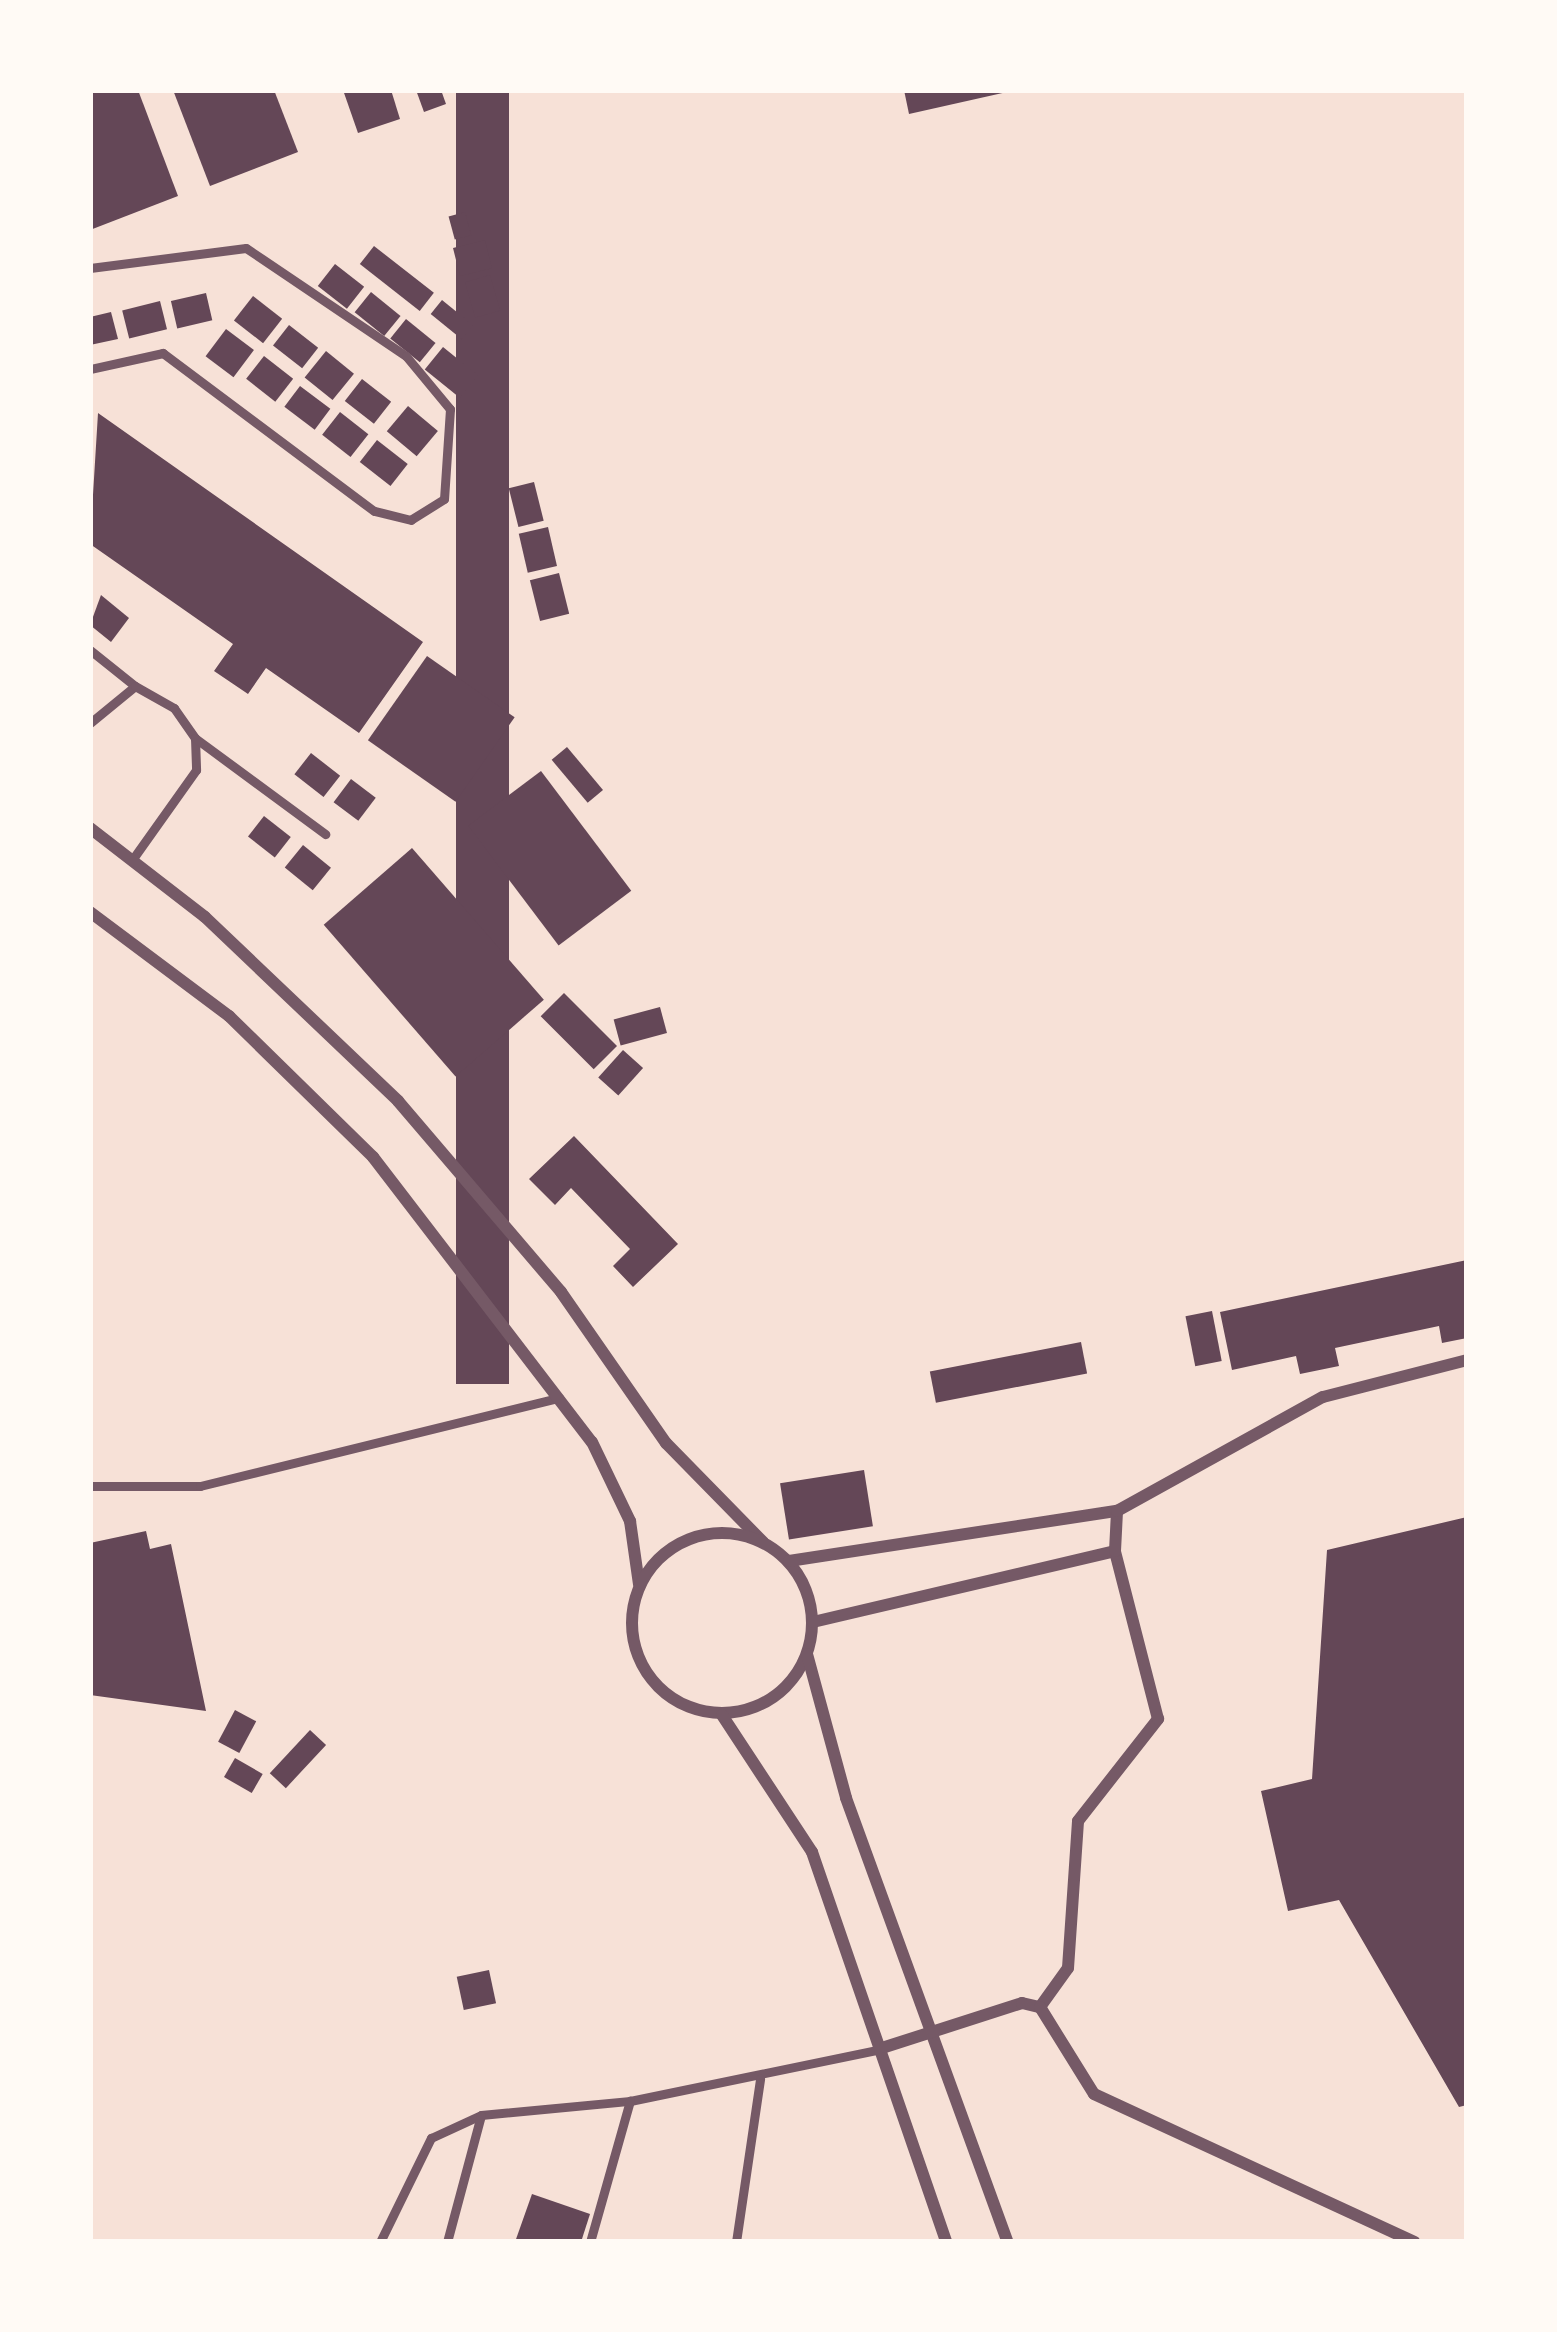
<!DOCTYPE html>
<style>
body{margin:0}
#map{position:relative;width:1557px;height:2332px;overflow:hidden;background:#f7e1d7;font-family:Montserrat,sans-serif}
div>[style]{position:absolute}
.building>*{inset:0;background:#644757;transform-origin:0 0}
.service>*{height:9px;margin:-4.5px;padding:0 4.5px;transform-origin:4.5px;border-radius:4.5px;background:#755966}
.minor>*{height:12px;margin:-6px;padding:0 6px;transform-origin:6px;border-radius:6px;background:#755966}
.minor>.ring{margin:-6px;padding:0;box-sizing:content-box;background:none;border:12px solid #755966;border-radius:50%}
span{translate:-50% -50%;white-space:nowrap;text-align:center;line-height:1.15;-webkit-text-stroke:10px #fffaf5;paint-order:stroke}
.frame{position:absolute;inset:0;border:93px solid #fffaf5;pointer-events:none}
</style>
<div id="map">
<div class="building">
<div style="clip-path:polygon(90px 90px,138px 90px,178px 196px,90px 230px)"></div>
<div style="clip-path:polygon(173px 90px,274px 90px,298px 152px,210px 186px)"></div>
<div style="clip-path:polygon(343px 90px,391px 90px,400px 119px,358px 133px)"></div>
<div style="clip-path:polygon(416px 90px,441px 90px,446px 104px,424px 112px)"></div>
<div style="left:456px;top:90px;width:53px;height:1294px"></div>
<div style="clip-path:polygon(904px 90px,1007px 90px,1007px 92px,909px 114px)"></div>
<div style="left:465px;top:212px;width:24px;height:17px;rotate:75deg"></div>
<div style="left:485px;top:240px;width:29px;height:33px;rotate:76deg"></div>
<div style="left:374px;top:246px;width:76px;height:23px;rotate:38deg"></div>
<div style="left:335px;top:264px;width:37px;height:28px;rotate:38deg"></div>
<div style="left:490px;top:275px;width:37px;height:26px;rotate:74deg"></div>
<div style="left:371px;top:292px;width:38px;height:26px;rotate:39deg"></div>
<div style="left:206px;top:293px;width:28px;height:36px;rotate:77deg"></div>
<div style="left:253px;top:296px;width:37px;height:31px;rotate:38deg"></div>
<div style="left:442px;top:300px;width:40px;height:18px;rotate:39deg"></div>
<div style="left:160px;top:301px;width:29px;height:39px;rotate:76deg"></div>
<div style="clip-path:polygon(111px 312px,118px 339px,90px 345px,90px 317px)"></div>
<div style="left:406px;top:319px;width:38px;height:25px;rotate:39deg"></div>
<div style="left:289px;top:325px;width:37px;height:26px;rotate:38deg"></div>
<div style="left:226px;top:329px;width:35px;height:34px;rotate:37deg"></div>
<div style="left:443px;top:347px;width:45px;height:29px;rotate:39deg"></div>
<div style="left:326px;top:351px;width:36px;height:34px;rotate:39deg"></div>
<div style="left:264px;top:356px;width:37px;height:29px;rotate:38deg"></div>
<div style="left:362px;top:379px;width:37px;height:28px;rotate:38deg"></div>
<div style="left:300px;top:386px;width:38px;height:26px;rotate:37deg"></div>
<div style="left:408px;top:406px;width:39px;height:33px;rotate:40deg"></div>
<div style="left:340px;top:412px;width:36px;height:29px;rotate:38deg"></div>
<div style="clip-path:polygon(98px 413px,423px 642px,359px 733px,266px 668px,248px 694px,214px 671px,233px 644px,90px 544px)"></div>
<div style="left:377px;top:440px;width:39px;height:28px;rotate:38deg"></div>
<div style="left:534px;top:482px;width:40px;height:26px;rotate:76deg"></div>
<div style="left:548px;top:527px;width:40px;height:30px;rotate:77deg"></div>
<div style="left:559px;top:573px;width:42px;height:30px;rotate:76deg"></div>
<div style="clip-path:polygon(101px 595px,129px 618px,111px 642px,90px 625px)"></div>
<div style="left:427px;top:656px;width:107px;height:103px;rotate:35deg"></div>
<div style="left:567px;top:747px;width:56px;height:20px;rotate:50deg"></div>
<div style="left:311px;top:753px;width:37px;height:27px;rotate:38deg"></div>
<div style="left:541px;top:771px;width:150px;height:91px;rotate:53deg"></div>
<div style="left:351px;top:779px;width:31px;height:29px;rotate:37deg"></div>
<div style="left:264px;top:816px;width:34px;height:26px;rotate:38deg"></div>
<div style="left:303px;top:845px;width:36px;height:29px;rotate:39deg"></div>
<div style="left:412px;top:848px;width:201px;height:117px;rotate:49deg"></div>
<div style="left:564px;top:993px;width:75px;height:33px;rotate:45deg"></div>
<div style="left:660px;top:1007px;width:27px;height:48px;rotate:75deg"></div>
<div style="left:623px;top:1050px;width:27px;height:37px;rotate:42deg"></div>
<div style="clip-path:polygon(574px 1136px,678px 1244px,633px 1287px,613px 1266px,630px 1249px,571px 1188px,555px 1205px,529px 1179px)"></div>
<div style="clip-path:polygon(1467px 1260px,1467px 1338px,1442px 1343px,1439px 1326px,1335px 1348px,1339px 1366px,1300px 1374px,1296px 1356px,1232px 1370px,1220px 1312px)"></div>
<div style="left:1212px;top:1311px;width:51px;height:27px;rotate:79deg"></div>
<div style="left:1081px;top:1342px;width:32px;height:154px;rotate:79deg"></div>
<div style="left:864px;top:1470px;width:57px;height:85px;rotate:81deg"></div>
<div style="clip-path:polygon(1467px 1517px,1467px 2105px,1459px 2107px,1339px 1900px,1288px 1911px,1261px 1791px,1312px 1779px,1327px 1550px)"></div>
<div style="clip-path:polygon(146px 1531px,150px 1549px,171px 1544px,206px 1711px,90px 1695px,90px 1543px)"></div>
<div style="left:235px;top:1710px;width:24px;height:36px;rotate:28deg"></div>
<div style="left:310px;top:1730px;width:22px;height:59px;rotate:43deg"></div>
<div style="left:235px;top:1758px;width:32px;height:22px;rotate:30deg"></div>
<div style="left:489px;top:1970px;width:34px;height:33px;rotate:78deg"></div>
<div style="clip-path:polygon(532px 2194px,590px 2214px,581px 2242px,515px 2242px)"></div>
</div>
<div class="service">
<div style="left:90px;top:268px;width:157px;rotate:-7.3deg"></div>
<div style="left:246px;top:248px;width:193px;rotate:34deg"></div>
<div style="left:406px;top:356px;width:69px;rotate:50.3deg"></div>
<div style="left:450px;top:409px;width:90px;rotate:93.8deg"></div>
<div style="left:444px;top:499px;width:39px;rotate:148deg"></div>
<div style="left:411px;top:520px;width:38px;rotate:-166deg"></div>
<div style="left:374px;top:511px;width:264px;rotate:-143.2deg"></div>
<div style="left:163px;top:353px;width:75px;rotate:167.6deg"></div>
<div style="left:90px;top:650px;width:58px;rotate:38.7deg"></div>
<div style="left:90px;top:723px;width:58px;rotate:-39.4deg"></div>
<div style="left:135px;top:686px;width:45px;rotate:29.4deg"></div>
<div style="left:174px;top:708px;width:37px;rotate:55deg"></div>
<div style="left:195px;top:738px;width:32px;rotate:88deg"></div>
<div style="left:196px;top:770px;width:110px;rotate:125.4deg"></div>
<div style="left:195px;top:738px;width:162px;rotate:36.4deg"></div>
<div style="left:90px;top:1486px;width:110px"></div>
<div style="left:200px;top:1486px;width:370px;rotate:-13.8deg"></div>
<div style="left:380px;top:2242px;width:116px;rotate:-63.9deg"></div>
<div style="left:431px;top:2138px;width:55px;rotate:-24.7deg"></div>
<div style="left:481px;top:2115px;width:150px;rotate:-5.4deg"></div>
<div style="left:630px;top:2101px;width:255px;rotate:-11.7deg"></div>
<div style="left:447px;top:2242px;width:131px;rotate:-75deg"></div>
<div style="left:590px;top:2242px;width:147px;rotate:-74.2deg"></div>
<div style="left:736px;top:2242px;width:165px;rotate:-81.6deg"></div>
</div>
<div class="minor">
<div style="left:90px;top:828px;width:145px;rotate:37.7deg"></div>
<div style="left:205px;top:917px;width:267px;rotate:43.6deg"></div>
<div style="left:398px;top:1101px;width:251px;rotate:49.5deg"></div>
<div style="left:561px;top:1292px;width:184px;rotate:55.2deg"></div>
<div style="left:666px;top:1443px;width:139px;rotate:45.6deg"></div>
<div style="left:90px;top:912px;width:174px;rotate:36.8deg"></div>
<div style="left:229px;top:1016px;width:202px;rotate:44.4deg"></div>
<div style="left:373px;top:1157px;width:359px;rotate:52.5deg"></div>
<div style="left:592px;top:1442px;width:88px;rotate:64.3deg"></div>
<div style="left:630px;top:1521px;width:64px;rotate:81.9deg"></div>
<div class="ring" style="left:632px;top:1533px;width:168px;height:168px"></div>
<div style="left:789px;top:1561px;width:332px;rotate:-8.7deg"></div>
<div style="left:813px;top:1622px;width:310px;rotate:-13.2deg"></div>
<div style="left:807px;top:1654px;width:149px;rotate:74.8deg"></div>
<div style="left:846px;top:1798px;width:473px;rotate:70deg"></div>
<div style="left:722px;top:1715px;width:164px;rotate:56.7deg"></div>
<div style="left:812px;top:1852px;width:412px;rotate:71deg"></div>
<div style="left:1040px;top:2007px;width:48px;rotate:-54.3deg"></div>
<div style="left:1068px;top:1968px;width:147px;rotate:-86.1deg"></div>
<div style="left:1078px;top:1821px;width:130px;rotate:-51.9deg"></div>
<div style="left:1158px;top:1719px;width:173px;rotate:-104.4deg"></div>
<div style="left:1115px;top:1551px;width:40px;rotate:-87.1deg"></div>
<div style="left:1117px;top:1511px;width:235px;rotate:-29deg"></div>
<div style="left:1323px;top:1397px;width:149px;rotate:-14.4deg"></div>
<div style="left:885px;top:2047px;width:144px;rotate:-17.8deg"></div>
<div style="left:1022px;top:2003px;width:18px;rotate:13deg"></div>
<div style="left:1040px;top:2007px;width:102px;rotate:58.2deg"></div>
<div style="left:1094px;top:2094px;width:353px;rotate:24.8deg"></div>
</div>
<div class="frame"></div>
</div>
